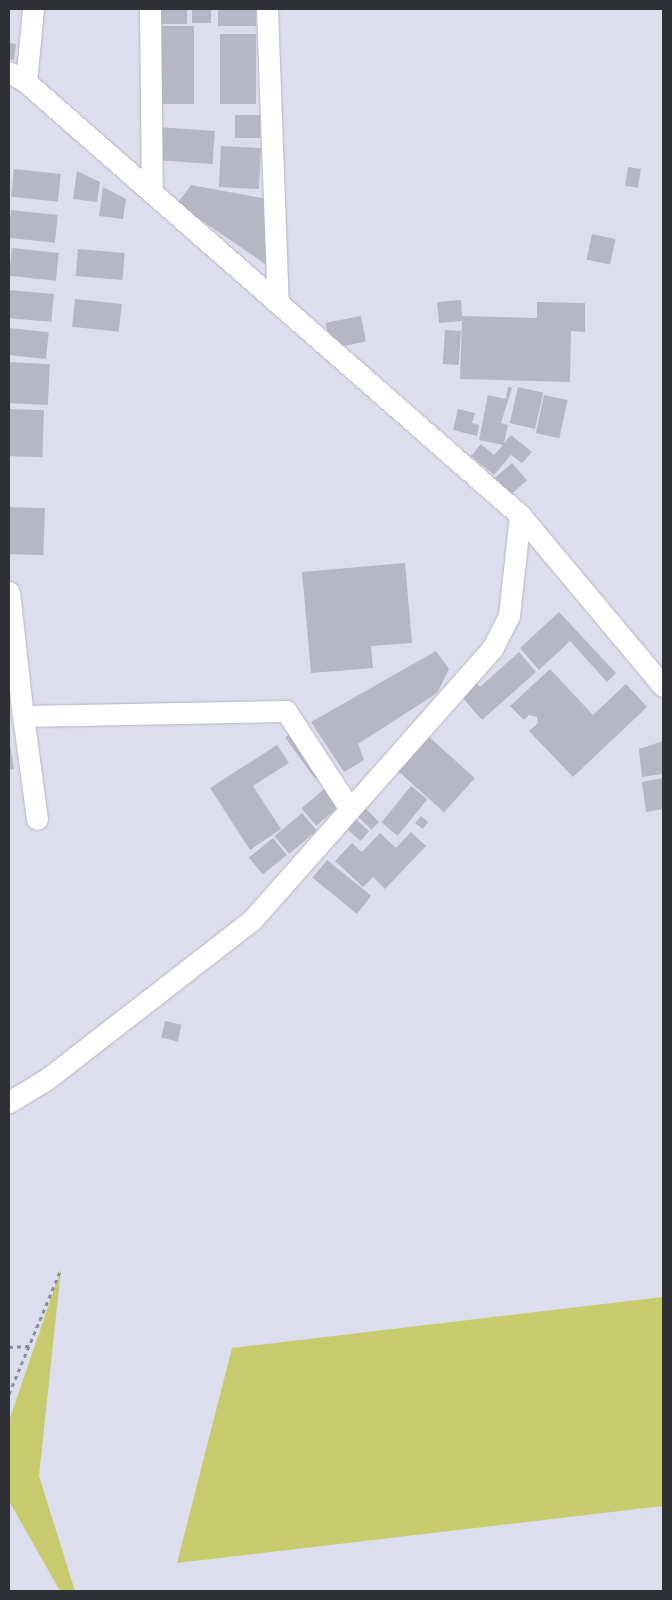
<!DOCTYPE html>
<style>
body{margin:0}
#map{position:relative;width:672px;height:1600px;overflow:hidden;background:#dcdeed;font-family:Poppins,sans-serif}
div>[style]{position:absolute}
.green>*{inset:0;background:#c8cb6d}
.building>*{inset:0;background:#b5b7c5;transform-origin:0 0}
.path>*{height:3px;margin-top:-1.5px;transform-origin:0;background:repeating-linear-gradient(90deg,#8d8e99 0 4px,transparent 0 8px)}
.roads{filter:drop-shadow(0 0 1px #b3b5c3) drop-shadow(0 0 1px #b3b5c3)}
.street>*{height:21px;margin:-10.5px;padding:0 10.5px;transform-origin:10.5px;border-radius:10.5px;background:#fff}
span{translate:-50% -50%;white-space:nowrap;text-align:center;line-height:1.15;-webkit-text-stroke:4px #fff;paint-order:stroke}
.frame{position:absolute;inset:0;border:10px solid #2f3036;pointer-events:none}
</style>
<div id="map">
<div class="green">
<div style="clip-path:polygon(61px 1269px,39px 1476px,75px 1591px,60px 1591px,9px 1501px,9px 1421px)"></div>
<div style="clip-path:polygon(663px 1297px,663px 1506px,177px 1563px,232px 1348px)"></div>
</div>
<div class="building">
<div style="left:192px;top:9px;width:19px;height:14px"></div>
<div style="left:218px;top:9px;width:38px;height:17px"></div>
<div style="left:157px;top:10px;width:30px;height:14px"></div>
<div style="left:194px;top:26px;width:78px;height:38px;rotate:90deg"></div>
<div style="left:220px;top:34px;width:36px;height:70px"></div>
<div style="clip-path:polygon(9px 43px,16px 44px,14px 60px,9px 59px)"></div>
<div style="left:235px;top:115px;width:25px;height:23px"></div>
<div style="left:157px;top:127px;width:58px;height:33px;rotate:4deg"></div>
<div style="left:221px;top:146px;width:40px;height:41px;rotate:3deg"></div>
<div style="left:628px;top:167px;width:13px;height:19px;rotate:9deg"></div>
<div style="left:14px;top:169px;width:47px;height:28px;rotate:6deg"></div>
<div style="clip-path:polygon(77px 171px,100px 182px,97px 202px,73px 199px)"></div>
<div style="clip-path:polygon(191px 185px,267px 199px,267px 265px,177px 204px)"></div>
<div style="clip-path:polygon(103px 187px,126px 199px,123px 219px,99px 216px)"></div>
<div style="left:11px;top:210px;width:47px;height:28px;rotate:6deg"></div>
<div style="left:592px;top:234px;width:24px;height:26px;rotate:12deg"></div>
<div style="left:12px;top:248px;width:47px;height:28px;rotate:6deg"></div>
<div style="left:78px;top:249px;width:47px;height:27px;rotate:5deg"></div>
<div style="left:9px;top:290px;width:45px;height:28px;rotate:5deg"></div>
<div style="left:75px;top:299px;width:47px;height:28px;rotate:6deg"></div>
<div style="clip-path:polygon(461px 300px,462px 316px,537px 318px,537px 302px,585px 303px,585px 332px,571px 331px,570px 382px,460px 379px,462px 321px,439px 323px,437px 302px)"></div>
<div style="left:361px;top:316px;width:26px;height:36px;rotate:79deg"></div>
<div style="left:9px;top:328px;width:40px;height:27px;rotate:6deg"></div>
<div style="left:445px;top:330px;width:16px;height:34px;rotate:4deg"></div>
<div style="left:9px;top:362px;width:41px;height:41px;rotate:3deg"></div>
<div style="clip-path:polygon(508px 387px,512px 388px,501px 423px,508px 425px,504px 443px,511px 435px,532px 452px,522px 463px,511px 455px,494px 475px,471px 456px,481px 444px,494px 455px,503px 445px,479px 440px,488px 395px,506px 399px)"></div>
<div style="left:518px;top:387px;width:26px;height:37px;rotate:13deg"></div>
<div style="left:544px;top:395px;width:24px;height:39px;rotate:12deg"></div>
<div style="left:9px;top:409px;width:35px;height:47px;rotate:2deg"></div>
<div style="clip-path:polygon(458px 409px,475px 413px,472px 423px,479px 425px,477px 436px,453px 430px)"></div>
<div style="left:512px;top:463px;width:23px;height:23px;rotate:49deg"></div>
<div style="left:9px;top:507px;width:36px;height:47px;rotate:2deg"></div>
<div style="clip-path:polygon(405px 563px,412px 643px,371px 646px,373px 668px,311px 673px,302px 572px)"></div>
<div style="clip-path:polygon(559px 612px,616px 673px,607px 682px,570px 641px,539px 670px,520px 648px)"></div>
<div style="clip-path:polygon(436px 651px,449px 669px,437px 693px,358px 744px,364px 760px,344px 772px,311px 722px)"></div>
<div style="clip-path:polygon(519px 652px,536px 672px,482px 720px,461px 696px,476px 682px,480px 687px)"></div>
<div style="clip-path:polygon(550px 669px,593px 715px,626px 684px,647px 707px,573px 777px,529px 731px,538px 723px,537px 717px,529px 715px,524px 720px,510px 706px)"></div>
<div style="left:294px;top:731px;width:51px;height:11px;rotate:54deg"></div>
<div style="left:428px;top:736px;width:63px;height:46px;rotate:42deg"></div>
<div style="clip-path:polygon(9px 739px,14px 769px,9px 770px)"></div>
<div style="clip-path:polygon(663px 741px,663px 774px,642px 777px,639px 749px)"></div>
<div style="clip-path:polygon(277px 745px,289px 763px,253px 786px,281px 829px,250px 850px,210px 788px)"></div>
<div style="clip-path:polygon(663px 778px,663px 809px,646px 812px,642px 782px)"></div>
<div style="left:329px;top:785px;width:23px;height:36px;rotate:50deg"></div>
<div style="left:411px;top:786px;width:21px;height:47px;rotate:39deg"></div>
<div style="left:360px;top:803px;width:27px;height:11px;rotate:45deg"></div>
<div style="left:302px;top:813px;width:23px;height:36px;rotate:50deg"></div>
<div style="clip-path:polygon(421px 816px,428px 822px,423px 829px,415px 823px)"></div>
<div style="left:354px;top:818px;width:20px;height:13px;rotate:41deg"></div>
<div style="clip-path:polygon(411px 832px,426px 846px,385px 889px,373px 877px,363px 887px,335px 861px,352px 843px,362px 852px,380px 833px,396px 848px)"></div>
<div style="left:273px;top:838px;width:22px;height:31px;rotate:51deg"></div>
<div style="left:327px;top:860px;width:57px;height:23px;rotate:39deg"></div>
<div style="left:165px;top:1021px;width:17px;height:17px;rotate:13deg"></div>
</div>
<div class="path">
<div style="left:9px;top:1347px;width:20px;rotate:-3deg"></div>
<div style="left:9px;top:1394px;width:135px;rotate:-67.4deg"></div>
</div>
<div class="roads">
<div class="street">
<div style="left:150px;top:9px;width:183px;rotate:89.4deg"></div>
<div style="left:267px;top:9px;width:294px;rotate:87.9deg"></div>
<div style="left:9px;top:72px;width:20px;rotate:30deg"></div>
<div style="left:26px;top:82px;width:657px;rotate:41.24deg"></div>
<div style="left:520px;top:515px;width:223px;rotate:50.1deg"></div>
<div style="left:26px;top:82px;width:73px;rotate:-84.5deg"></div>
<div style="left:9px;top:592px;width:125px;rotate:83.6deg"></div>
<div style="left:37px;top:819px;width:104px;rotate:-97.7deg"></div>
<div style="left:23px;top:716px;width:263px;rotate:-1.1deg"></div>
<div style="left:286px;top:711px;width:117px;rotate:56.9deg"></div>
<div style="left:9px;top:1102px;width:44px;rotate:-31.2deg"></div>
<div style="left:47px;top:1079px;width:259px;rotate:-37.8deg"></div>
<div style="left:252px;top:920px;width:362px;rotate:-48.5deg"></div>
<div style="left:492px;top:649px;width:38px;rotate:-63deg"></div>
<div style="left:509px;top:615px;width:101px;rotate:-83.7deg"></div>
</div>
</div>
<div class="frame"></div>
</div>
